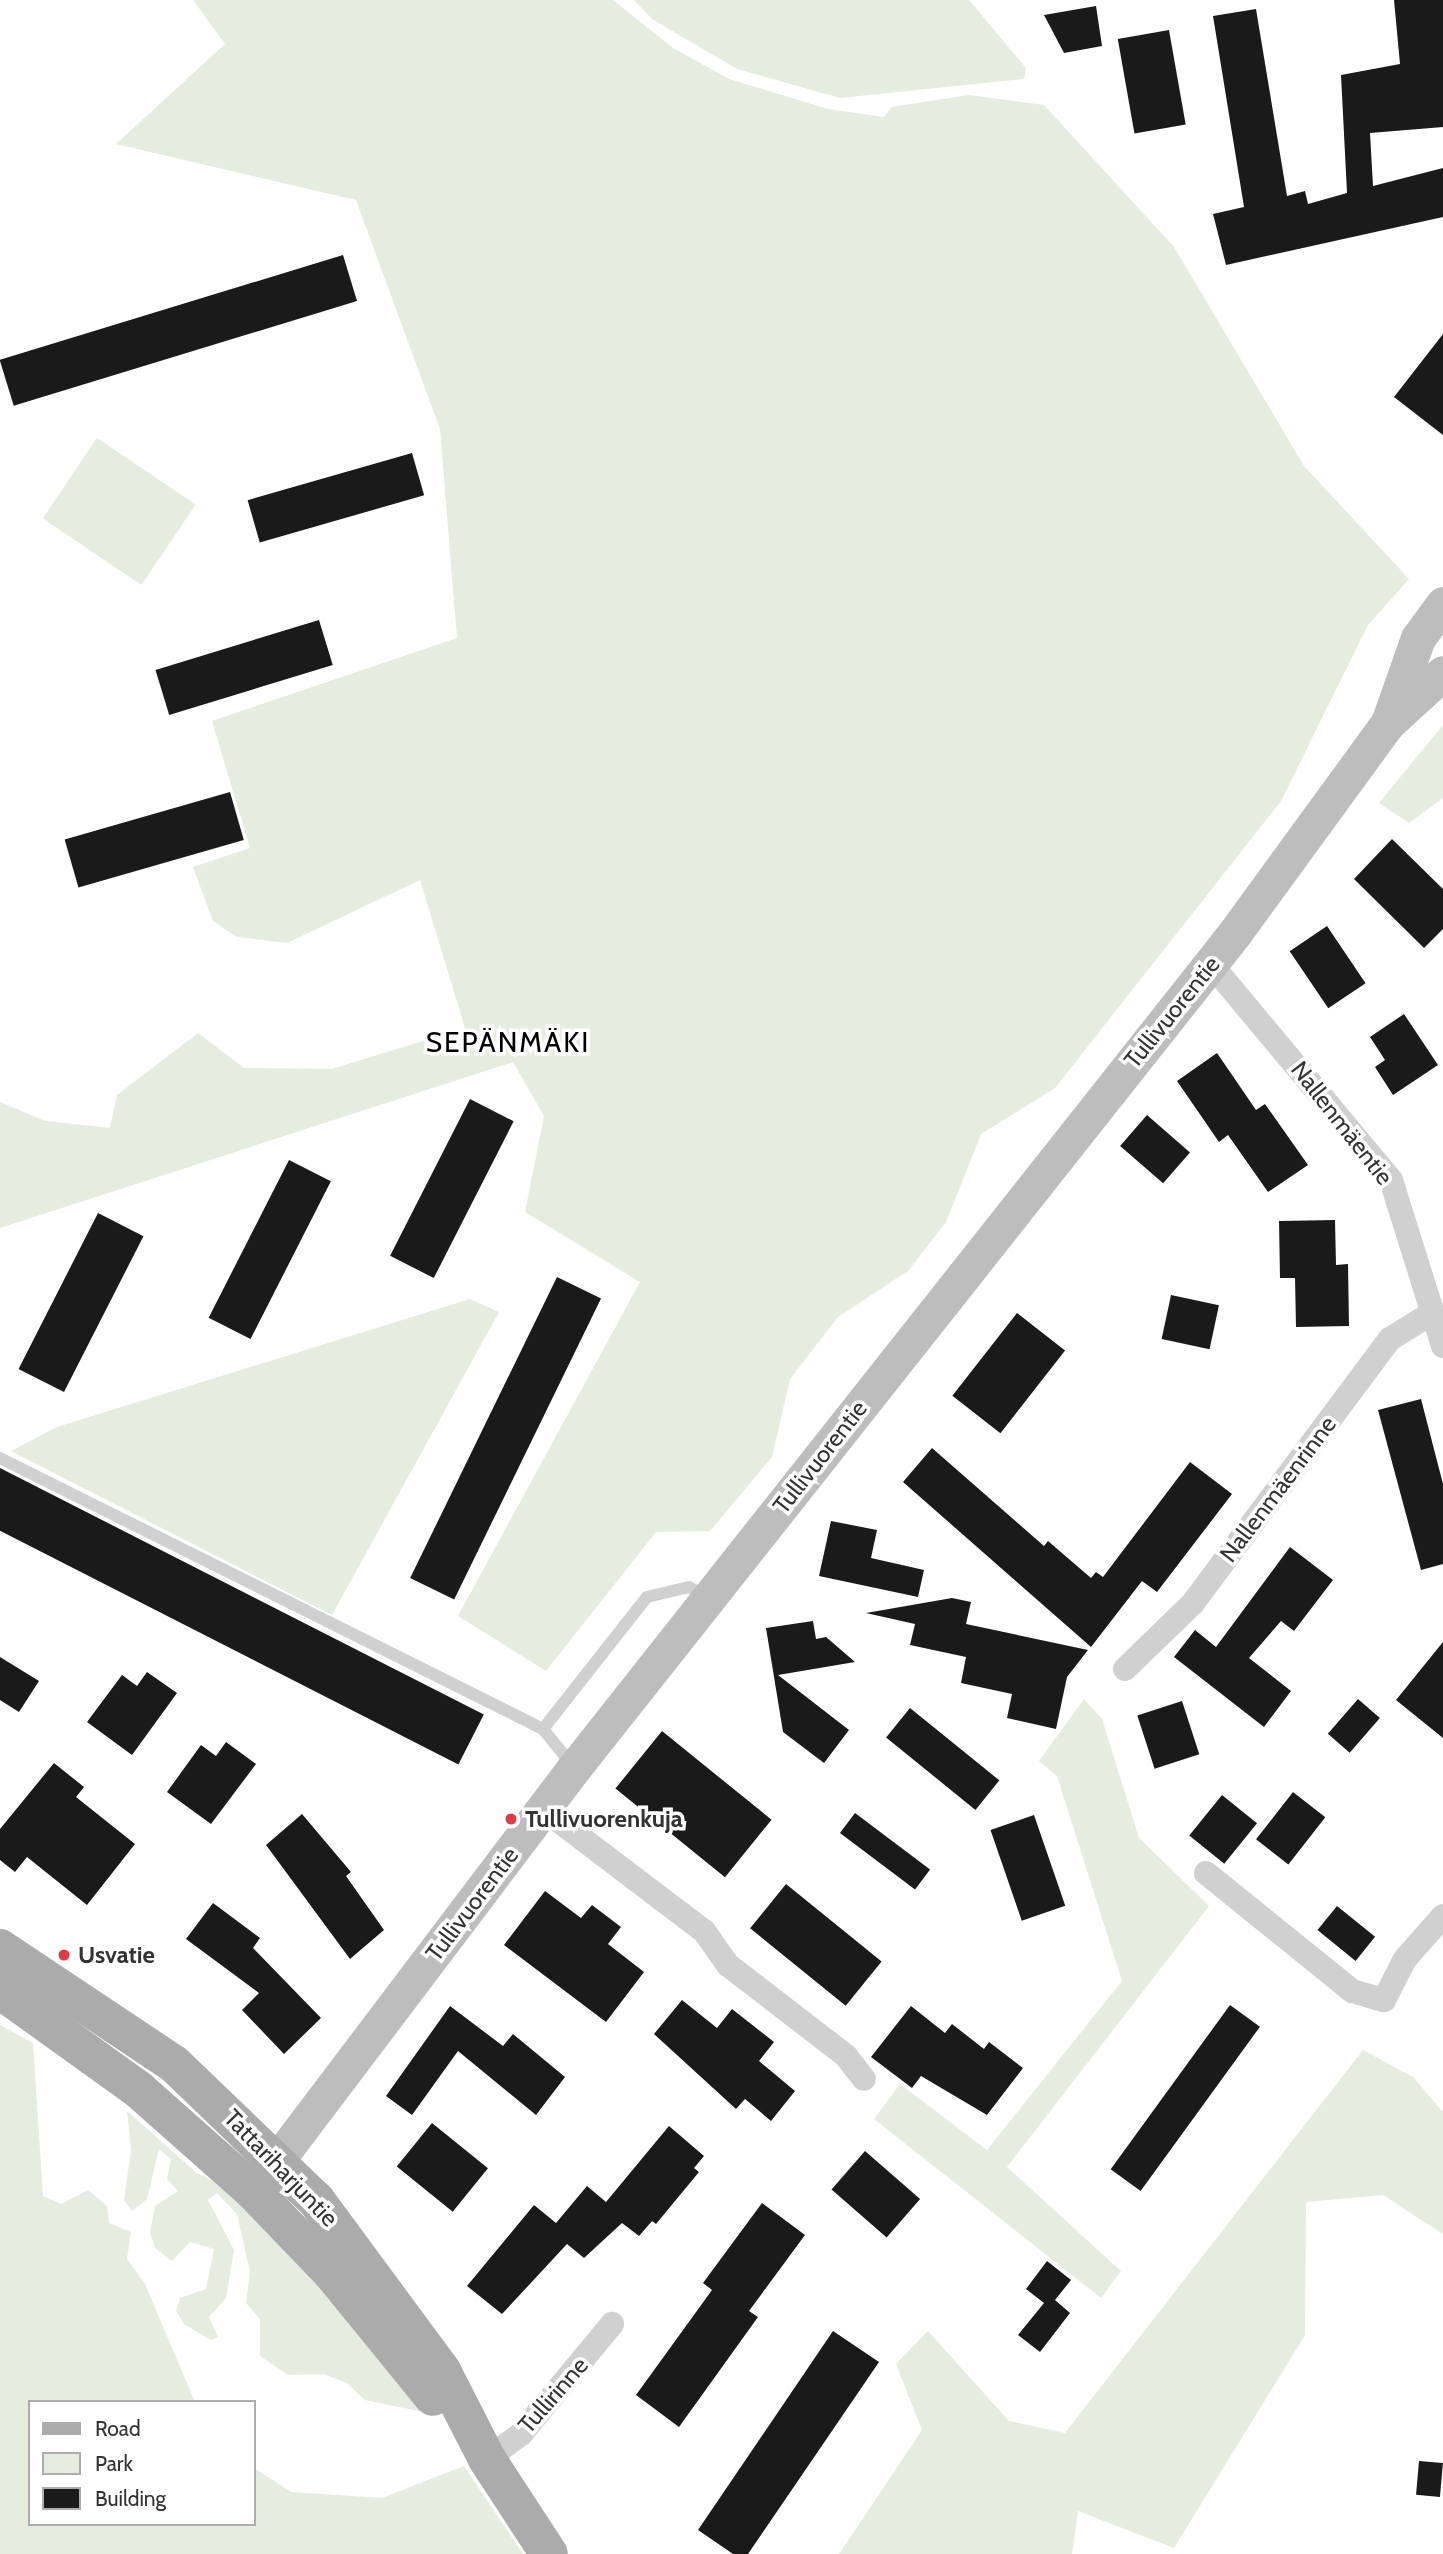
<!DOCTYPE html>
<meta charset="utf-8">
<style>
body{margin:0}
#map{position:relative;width:1443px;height:2554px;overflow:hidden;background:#fff;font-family:Cabin,sans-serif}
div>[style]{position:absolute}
.green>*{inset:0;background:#e6ecdf;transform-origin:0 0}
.building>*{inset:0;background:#1a1a1a;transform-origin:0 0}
.lane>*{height:12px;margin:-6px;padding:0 6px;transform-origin:6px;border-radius:6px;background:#d0d0d0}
.street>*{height:24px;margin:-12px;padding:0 12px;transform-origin:12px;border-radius:12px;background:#d0d0d0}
.secondary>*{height:35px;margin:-17.5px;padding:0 17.5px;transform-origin:17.5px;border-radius:17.5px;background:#bdbdbd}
.primary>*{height:38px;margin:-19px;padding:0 19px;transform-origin:19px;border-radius:19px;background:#ababab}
.dots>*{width:19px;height:19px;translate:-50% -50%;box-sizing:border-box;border:4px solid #fff;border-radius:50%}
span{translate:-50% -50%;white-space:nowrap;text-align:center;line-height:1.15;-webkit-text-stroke:7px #fff;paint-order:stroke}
.street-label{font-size:24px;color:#333}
.poi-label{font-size:24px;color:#333;font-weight:700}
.left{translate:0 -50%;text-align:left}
.quarter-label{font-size:28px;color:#000;letter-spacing:2px}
.legend{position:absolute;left:28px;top:2400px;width:228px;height:126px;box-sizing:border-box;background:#fff;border:2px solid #adadad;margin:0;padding:9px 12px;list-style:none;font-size:21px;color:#333}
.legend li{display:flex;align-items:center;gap:14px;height:35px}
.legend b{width:35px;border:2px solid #adadad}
</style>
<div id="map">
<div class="green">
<div style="clip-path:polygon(193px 0,613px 0,673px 48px,729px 79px,828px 109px,884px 117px,892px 107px,969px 95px,1044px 105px,1174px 247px,1304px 466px,1409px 579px,1368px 625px,1281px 801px,1055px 1088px,981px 1134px,946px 1222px,908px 1271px,838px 1317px,790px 1379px,772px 1457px,710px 1531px,656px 1532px,546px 1671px,458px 1616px,640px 1282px,525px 1212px,544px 1116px,513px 1062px,0 1228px,0 1102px,45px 1121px,110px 1128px,117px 1095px,198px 1033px,244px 1068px,332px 1069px,465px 1028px,420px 880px,287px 943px,237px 937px,213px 921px,193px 867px,250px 848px,212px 721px,457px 638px,440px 429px,356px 200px,116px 144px,225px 44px)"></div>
<div style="clip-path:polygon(634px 0,969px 0,1026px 68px,1024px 79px,840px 98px,737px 69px,652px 19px)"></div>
<div style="left:97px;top:438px;width:119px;height:97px;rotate:34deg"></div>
<div style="clip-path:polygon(1443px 725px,1443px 798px,1409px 823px,1379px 803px)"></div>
<div style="clip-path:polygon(470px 1299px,499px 1312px,332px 1615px,11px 1451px,57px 1427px)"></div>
<div style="clip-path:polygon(1084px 1699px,1102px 1719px,1139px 1838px,1209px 1906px,1007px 2167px,1121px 2271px,1101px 2298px,874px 2119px,900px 2084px,987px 2150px,1122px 1981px,1057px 1776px,1039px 1761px)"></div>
<div style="clip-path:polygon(0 2025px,33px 2043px,43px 2196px,61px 2204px,88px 2190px,107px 2206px,109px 2223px,131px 2232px,127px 2259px,145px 2284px,195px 2402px,30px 2402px,30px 2524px,254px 2524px,254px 2468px,291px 2492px,382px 2498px,464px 2466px,523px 2554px,0 2554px)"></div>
<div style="clip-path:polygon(1363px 2050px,1413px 2077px,1443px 2112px,1443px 2234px,1383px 2195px,1306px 2202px,1305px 2335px,1174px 2548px,1078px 2511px,1072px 2554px,839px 2554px,922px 2430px,896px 2364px,928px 2331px,1009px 2421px,1065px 2433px)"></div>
<div style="clip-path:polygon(127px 2111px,197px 2173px,242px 2195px,428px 2413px,365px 2400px,347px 2383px,324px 2374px,288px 2375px,260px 2356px,260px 2319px,246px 2303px,250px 2272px,237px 2214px,217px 2193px,208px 2200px,234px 2250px,226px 2298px,209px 2317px,218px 2337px,211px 2340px,184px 2324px,176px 2311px,180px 2298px,206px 2289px,214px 2249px,190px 2242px,172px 2261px,155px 2248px,150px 2232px,155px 2206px,178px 2191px,167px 2179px,171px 2159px,159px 2149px,147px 2199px,132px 2211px,124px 2200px,131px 2150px)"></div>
</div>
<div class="building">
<div style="clip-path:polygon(1394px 0,1443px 0,1443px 127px,1370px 133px,1373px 186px,1443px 168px,1443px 217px,1226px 265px,1213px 214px,1244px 207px,1213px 16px,1256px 9px,1287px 196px,1305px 191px,1308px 204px,1347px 193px,1341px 75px,1400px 64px)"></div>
<div style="clip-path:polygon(1096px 6px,1102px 46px,1064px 53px,1044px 15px)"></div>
<div style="left:1169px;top:30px;width:96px;height:52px;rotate:80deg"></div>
<div style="left:343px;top:255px;width:48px;height:359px;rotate:73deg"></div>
<div style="clip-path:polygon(1443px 334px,1443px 435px,1394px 397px)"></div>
<div style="left:412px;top:453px;width:44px;height:171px;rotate:74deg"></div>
<div style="left:319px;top:620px;width:47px;height:171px;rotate:73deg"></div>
<div style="left:230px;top:792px;width:50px;height:172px;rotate:74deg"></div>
<div style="clip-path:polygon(1392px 839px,1443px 889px,1443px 929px,1424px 948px,1354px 879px)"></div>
<div style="left:1327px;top:926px;width:69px;height:45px;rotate:56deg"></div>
<div style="clip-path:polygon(1404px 1014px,1438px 1065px,1393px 1095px,1375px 1067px,1385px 1060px,1370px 1037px)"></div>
<div style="clip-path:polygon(1217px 1053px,1256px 1110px,1265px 1104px,1308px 1165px,1268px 1192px,1228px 1135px,1219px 1142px,1177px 1081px)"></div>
<div style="left:470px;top:1099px;width:49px;height:176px;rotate:27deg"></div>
<div style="left:1147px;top:1115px;width:57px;height:41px;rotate:41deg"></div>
<div style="left:289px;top:1160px;width:47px;height:177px;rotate:27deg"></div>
<div style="left:98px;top:1213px;width:51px;height:175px;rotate:27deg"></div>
<div style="clip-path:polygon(1335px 1220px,1336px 1265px,1348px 1264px,1349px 1326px,1296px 1327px,1295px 1278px,1280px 1278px,1279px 1221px)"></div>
<div style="left:557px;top:1277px;width:49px;height:335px;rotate:26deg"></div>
<div style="left:1171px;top:1295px;width:49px;height:45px;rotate:12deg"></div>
<div style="left:1017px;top:1313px;width:61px;height:105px;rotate:38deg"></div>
<div style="clip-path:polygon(1421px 1399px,1443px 1484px,1443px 1564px,1421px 1570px,1378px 1410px)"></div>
<div style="clip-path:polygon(932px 1448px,1044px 1546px,1048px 1541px,1091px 1578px,1096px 1572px,1103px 1577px,1190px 1462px,1232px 1494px,1157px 1592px,1142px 1581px,1091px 1647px,903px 1482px)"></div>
<div style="left:0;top:1468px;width:543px;height:56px;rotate:27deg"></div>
<div style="clip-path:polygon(831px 1521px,877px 1530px,871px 1558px,924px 1570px,918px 1597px,819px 1576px)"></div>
<div style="clip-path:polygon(1290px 1547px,1333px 1580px,1294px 1631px,1281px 1621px,1249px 1658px,1291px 1691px,1264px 1727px,1174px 1657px,1195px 1630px,1216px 1647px)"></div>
<div style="clip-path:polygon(952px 1598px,971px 1602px,966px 1624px,1088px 1650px,1067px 1677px,1056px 1729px,1007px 1718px,1012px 1694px,961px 1683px,966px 1657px,910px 1645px,915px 1624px,866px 1613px)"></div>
<div style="clip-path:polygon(813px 1621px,816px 1639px,826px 1637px,855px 1662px,778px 1675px,849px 1730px,824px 1763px,783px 1732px,766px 1628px)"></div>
<div style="clip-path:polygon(1443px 1642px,1443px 1738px,1396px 1700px)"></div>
<div style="clip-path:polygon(0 1657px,39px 1681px,19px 1712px,0 1700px)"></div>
<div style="clip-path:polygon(147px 1672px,177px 1693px,132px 1755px,87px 1722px,122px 1675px,137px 1686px)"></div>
<div style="left:1358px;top:1699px;width:29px;height:46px;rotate:41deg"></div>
<div style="left:1182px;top:1701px;width:56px;height:47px;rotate:72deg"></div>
<div style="left:910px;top:1708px;width:115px;height:38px;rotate:39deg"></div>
<div style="left:662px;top:1731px;width:141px;height:74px;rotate:39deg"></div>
<div style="clip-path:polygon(226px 1742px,256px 1764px,211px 1824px,167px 1792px,201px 1745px,216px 1756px)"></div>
<div style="clip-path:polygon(54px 1763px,84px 1787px,76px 1797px,135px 1844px,87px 1905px,27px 1857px,15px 1872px,0 1860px,0 1829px)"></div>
<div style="left:1293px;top:1792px;width:41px;height:60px;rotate:38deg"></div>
<div style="left:1222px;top:1795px;width:45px;height:52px;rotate:39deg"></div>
<div style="left:855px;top:1813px;width:94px;height:25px;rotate:37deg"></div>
<div style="clip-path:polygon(302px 1814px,351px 1872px,346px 1876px,384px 1930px,350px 1959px,266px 1845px)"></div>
<div style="left:1034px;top:1815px;width:96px;height:46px;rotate:71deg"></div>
<div style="left:786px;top:1884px;width:123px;height:57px;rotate:39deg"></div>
<div style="clip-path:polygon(545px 1891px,581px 1918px,592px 1905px,621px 1927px,608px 1944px,644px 1972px,606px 2022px,504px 1945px)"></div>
<div style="clip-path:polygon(213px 1903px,260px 1938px,253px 1948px,321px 2018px,284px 2054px,242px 2010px,259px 1993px,186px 1939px)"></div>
<div style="left:1337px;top:1906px;width:49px;height:31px;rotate:39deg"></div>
<div style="clip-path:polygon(682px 2000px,717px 2028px,732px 2009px,774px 2042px,759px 2061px,795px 2091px,771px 2121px,745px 2099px,736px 2109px,654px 2034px)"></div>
<div style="left:1230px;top:2005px;width:37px;height:203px;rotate:36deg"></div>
<div style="clip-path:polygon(450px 2006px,503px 2046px,513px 2034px,565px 2077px,536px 2115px,458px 2051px,412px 2115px,386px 2096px)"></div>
<div style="clip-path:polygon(911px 2006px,945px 2033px,952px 2024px,984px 2049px,989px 2042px,1023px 2068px,987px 2115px,921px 2076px,912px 2088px,871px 2057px)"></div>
<div style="left:432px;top:2123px;width:72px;height:56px;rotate:39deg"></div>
<div style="clip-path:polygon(669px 2126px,704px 2156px,694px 2168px,699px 2172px,656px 2224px,652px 2221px,639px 2236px,622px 2223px,584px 2258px,567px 2244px,502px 2314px,467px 2286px,534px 2205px,556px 2223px,587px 2186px,606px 2202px)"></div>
<div style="left:865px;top:2151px;width:73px;height:51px;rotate:41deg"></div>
<div style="clip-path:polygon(762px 2203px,805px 2235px,749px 2311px,758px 2317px,679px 2427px,636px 2395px,712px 2290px,703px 2283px)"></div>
<div style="clip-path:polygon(1047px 2261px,1071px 2280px,1055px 2300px,1070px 2313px,1040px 2352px,1018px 2335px,1044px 2303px,1026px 2289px)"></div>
<div style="clip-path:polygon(833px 2331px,879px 2362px,748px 2554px,733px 2554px,698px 2530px)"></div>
<div style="left:1419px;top:2461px;width:24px;height:34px;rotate:5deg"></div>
</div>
<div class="lane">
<div style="left:0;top:1458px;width:607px;rotate:26.52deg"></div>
<div style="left:543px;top:1729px;width:46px;rotate:51.1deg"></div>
<div style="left:543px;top:1729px;width:168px;rotate:-51.8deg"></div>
<div style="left:647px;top:1597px;width:43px;rotate:-13.4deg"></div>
<div style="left:689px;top:1587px;width:18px;rotate:29deg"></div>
</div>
<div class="street">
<div style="left:1211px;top:964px;width:281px;rotate:50.2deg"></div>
<div style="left:1391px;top:1180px;width:174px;rotate:72.6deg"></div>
<div style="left:1125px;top:1669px;width:95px;rotate:-44.1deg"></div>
<div style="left:1193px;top:1603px;width:329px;rotate:-53.3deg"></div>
<div style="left:1390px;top:1339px;width:49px;rotate:-31.8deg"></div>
<div style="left:543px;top:1809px;width:202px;rotate:37.2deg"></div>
<div style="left:704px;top:1931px;width:42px;rotate:54.8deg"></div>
<div style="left:728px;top:1965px;width:149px;rotate:37.6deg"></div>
<div style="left:846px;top:2056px;width:29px;rotate:52deg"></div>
<div style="left:1206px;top:1873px;width:188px;rotate:38.9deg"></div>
<div style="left:1352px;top:1991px;width:33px;rotate:16deg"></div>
<div style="left:1384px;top:2000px;width:46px;rotate:-62.9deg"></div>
<div style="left:1405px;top:1959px;width:57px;rotate:-48.5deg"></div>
<div style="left:487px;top:2459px;width:42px;rotate:-36.3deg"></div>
<div style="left:521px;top:2434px;width:143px;rotate:-50.4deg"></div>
</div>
<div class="secondary">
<div style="left:1388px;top:723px;width:90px;rotate:-70.6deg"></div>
<div style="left:1418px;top:638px;width:42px;rotate:-53.7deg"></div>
<div style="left:260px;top:2183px;width:520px;rotate:-52.89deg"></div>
<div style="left:574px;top:1768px;width:1064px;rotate:-51.64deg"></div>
<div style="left:1234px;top:934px;width:261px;rotate:-53.9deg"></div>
<div style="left:1388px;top:723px;width:74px;rotate:-42.3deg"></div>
</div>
<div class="primary">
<div style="left:0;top:1948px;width:209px;rotate:33.7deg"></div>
<div style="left:174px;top:2064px;width:197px;rotate:43.8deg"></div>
<div style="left:316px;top:2200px;width:212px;rotate:53.6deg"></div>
<div style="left:442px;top:2371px;width:99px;rotate:62.9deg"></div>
<div style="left:487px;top:2459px;width:113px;rotate:56.9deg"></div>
<div style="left:0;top:1990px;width:171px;rotate:35.7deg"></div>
<div style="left:139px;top:2090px;width:152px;rotate:41.5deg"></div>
<div style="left:253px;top:2191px;width:112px;rotate:46.1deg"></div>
<div style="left:331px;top:2272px;width:161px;rotate:50.8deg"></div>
</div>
<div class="dots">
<div style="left:511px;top:1819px;background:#e63946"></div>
<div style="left:64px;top:1955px;background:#e63946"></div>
</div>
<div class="street-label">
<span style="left:1172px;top:1012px;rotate:-51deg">Tullivuorentie</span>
<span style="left:1342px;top:1123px;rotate:52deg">Nallenmäentie</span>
<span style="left:820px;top:1457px;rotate:-52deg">Tullivuorentie</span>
<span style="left:1278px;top:1489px;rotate:-53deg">Nallenmäenrinne</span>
<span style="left:472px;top:1904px;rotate:-53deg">Tullivuorentie</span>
<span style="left:281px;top:2168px;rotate:46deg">Tattariharjuntie</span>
<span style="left:553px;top:2395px;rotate:-49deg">Tullirinne</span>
</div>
<div class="poi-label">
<span class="left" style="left:525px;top:1819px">Tullivuorenkuja</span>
<span class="left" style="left:78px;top:1955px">Usvatie</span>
</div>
<div class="quarter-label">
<span style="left:508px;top:1042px">SEPÄNMÄKI</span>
</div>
<ul class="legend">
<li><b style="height:9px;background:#ababab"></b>Road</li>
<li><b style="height:19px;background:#e6ecdf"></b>Park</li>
<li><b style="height:19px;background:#1a1a1a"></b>Building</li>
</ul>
</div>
